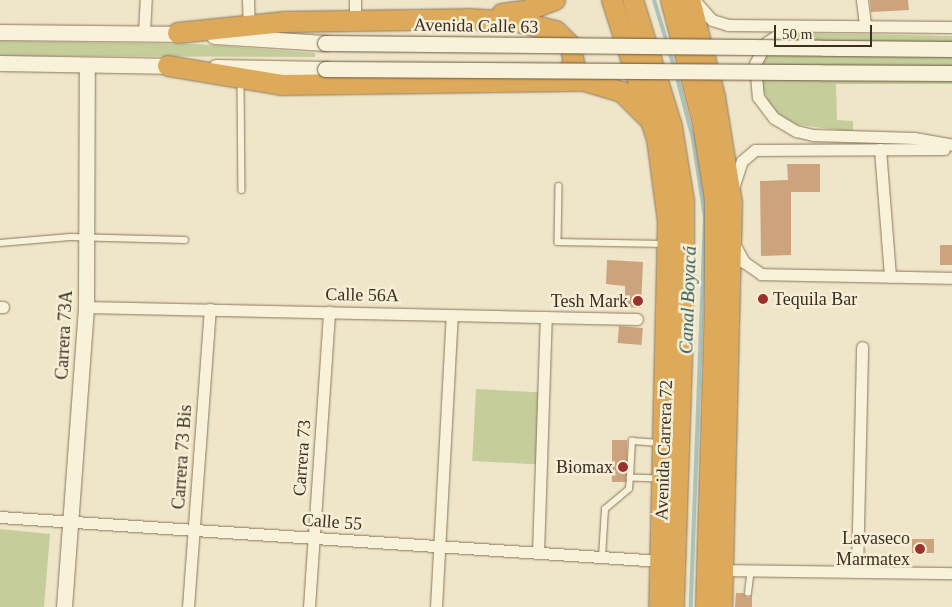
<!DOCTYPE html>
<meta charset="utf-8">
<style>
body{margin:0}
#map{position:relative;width:952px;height:607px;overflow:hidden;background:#efe5c8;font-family:"Times New Roman",serif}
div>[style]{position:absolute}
.green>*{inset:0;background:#c5cd9b;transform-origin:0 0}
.stream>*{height:4px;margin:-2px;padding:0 2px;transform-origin:2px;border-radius:2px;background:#a9c3bc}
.building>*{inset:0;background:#cda37e;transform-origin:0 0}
.roads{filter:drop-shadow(0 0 1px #8b775c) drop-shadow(0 0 1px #8b775c)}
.lane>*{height:5.5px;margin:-2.75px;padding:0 2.75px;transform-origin:2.75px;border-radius:2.75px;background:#f9f2db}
.street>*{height:11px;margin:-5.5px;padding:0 5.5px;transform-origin:5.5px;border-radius:5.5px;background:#f9f2db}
.secondary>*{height:15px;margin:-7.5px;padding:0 7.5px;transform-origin:7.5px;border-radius:7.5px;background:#f9f2db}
.highway>*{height:20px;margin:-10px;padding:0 10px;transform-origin:10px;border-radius:10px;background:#dcaa5a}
.bridges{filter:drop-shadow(0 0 1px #6d583f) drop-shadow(0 0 1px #6d583f)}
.secondary-bridge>*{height:15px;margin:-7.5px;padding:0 7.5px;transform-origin:7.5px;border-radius:7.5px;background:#f9f2db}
.dots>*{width:14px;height:14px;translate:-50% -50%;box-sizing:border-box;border:2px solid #f6efd7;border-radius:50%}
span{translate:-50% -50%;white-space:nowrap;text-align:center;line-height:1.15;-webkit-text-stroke:5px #f6efd7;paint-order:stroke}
.street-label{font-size:18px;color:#3b2f20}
.poi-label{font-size:18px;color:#3b2f20}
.left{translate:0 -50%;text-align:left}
.right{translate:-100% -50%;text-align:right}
.water-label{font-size:19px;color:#2f5b5a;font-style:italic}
.scale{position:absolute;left:774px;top:25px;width:98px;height:22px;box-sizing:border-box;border:2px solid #3b2f20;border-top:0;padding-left:6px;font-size:15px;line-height:18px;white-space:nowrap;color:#3b2f20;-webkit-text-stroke:4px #f6efd7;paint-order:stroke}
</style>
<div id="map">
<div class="green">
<div style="clip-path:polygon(794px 33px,952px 36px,952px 84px,836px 84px,837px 120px,853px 121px,853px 132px,793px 124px,779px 116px,769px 104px,761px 83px,762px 63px,768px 49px)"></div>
<div style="clip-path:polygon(0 41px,197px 44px,315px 53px,315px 57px,0 56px)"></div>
<div style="left:476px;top:389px;width:67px;height:72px;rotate:3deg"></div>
<div style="clip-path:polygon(0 529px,50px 534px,44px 607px,0 607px)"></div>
</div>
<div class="stream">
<div style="left:654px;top:0;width:45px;rotate:73.2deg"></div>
<div style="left:669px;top:50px;width:18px;rotate:74deg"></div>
<div style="left:676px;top:74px;width:67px;rotate:75.3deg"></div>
<div style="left:693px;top:139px;width:79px;rotate:81.3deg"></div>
<div style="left:705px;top:217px;width:390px;rotate:92.1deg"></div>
</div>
<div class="building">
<div style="clip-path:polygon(870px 0,908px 0,909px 10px,871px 12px)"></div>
<div style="clip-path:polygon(787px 164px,820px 164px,820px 192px,791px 192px,791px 255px,761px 256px,760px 181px,788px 180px)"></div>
<div style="left:940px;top:245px;width:12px;height:20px"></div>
<div style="clip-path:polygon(607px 260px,643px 262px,641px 308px,625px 307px,625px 286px,606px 284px)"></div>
<div style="left:619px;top:326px;width:24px;height:17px;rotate:5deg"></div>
<div style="left:612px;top:440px;width:15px;height:42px"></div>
<div style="left:912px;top:539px;width:22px;height:14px"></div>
<div style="clip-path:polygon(736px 593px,743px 593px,748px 598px,752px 594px,752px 607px,735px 607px)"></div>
</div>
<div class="roads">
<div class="lane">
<div style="left:241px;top:82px;width:108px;rotate:89.5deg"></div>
<div style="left:559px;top:186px;width:56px;rotate:91deg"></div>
<div style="left:558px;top:242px;width:107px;rotate:1.1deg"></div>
<div style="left:0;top:243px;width:70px;rotate:-4.9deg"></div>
<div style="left:70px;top:237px;width:115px;rotate:1.5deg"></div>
<div style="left:660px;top:479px;width:30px;rotate:-178deg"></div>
<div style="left:630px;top:478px;width:37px;rotate:-87deg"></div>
<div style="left:632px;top:441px;width:28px;rotate:4deg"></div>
<div style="left:602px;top:557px;width:48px;rotate:-86.4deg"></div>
<div style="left:605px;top:509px;width:31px;rotate:-40deg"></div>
<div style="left:629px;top:489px;width:11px;rotate:-85deg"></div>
<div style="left:748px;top:593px;width:23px;rotate:-83deg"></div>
</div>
<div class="street">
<div style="left:248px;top:0;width:25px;rotate:88deg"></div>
<div style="left:355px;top:0;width:21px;rotate:90deg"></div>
<div style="left:694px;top:0;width:27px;rotate:48deg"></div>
<div style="left:712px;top:20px;width:17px;rotate:17deg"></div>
<div style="left:728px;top:25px;width:224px;rotate:0.5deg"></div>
<div style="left:862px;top:0;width:26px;rotate:83deg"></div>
<div style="left:799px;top:26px;width:15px;rotate:164deg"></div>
<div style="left:785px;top:30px;width:22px;rotate:146deg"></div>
<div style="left:767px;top:42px;width:25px;rotate:119deg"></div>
<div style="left:755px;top:64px;width:33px;rotate:85deg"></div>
<div style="left:758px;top:97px;width:26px;rotate:53deg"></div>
<div style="left:774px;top:118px;width:26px;rotate:31deg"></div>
<div style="left:796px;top:131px;width:17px;rotate:13deg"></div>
<div style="left:813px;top:135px;width:101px;rotate:1.7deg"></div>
<div style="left:914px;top:138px;width:39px;rotate:10deg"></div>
<div style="left:144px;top:33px;width:33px;rotate:-87deg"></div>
<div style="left:880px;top:149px;width:128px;rotate:85.5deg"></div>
<div style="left:734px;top:185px;width:25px;rotate:-72deg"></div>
<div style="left:742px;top:161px;width:17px;rotate:-40deg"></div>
<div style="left:755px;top:150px;width:189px;rotate:-0.3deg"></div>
<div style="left:734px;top:244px;width:21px;rotate:61deg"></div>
<div style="left:744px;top:262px;width:21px;rotate:35deg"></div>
<div style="left:761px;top:274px;width:191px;rotate:1.2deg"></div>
<div style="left:0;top:307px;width:3px"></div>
<div style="left:86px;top:307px;width:551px;rotate:1.25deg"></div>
<div style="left:0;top:517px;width:662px;rotate:3.81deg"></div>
<div style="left:538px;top:553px;width:236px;rotate:-88.1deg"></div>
<div style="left:724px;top:570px;width:228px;rotate:0.8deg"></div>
<div style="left:857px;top:572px;width:225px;rotate:-88.7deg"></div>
<div style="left:188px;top:607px;width:299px;rotate:-85.8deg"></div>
<div style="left:309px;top:607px;width:296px;rotate:-86.1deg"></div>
<div style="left:436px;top:607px;width:292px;rotate:-86.9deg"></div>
</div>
<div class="secondary">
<div style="left:0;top:32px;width:188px;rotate:0.6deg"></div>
<div style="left:214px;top:36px;width:111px;rotate:3.6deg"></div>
<div style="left:0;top:63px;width:178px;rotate:1deg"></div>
<div style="left:216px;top:67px;width:109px;rotate:1.1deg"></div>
<div style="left:64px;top:607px;width:301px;rotate:-85.8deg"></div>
<div style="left:86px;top:307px;width:242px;rotate:-89.8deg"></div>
</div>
<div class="highway">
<div style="left:612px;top:0;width:146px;rotate:72.1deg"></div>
<div style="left:657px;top:139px;width:83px;rotate:82.4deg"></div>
<div style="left:668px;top:221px;width:386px;rotate:91.3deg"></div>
<div style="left:633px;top:0;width:133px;rotate:72.9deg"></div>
<div style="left:672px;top:127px;width:75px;rotate:80.8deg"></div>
<div style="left:684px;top:201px;width:97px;rotate:90deg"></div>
<div style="left:684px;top:298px;width:309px;rotate:91.9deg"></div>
<div style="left:671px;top:0;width:127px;rotate:75.4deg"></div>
<div style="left:703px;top:123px;width:78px;rotate:81.1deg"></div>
<div style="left:715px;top:200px;width:104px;rotate:90deg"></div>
<div style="left:715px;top:304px;width:303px;rotate:91.7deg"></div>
<div style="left:690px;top:0;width:100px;rotate:75.5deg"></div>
<div style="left:715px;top:97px;width:107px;rotate:80.9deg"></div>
<div style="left:732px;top:203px;width:404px;rotate:91.4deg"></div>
<div style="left:502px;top:14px;width:27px;rotate:-8deg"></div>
<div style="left:529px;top:10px;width:28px;rotate:-21deg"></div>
<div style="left:178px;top:33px;width:108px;rotate:-5.9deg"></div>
<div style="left:285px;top:22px;width:182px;rotate:-0.9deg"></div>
<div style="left:467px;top:19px;width:52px;rotate:3.3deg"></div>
<div style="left:519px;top:22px;width:38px;rotate:14deg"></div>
<div style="left:556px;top:31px;width:20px;rotate:45deg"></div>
<div style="left:570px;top:45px;width:17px;rotate:77deg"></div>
<div style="left:574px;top:62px;width:22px;rotate:120deg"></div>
<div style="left:168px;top:66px;width:115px;rotate:9.5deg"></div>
<div style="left:281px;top:85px;width:303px;rotate:-0.8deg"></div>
<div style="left:584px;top:81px;width:40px;rotate:16deg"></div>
<div style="left:622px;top:92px;width:38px;rotate:45deg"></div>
</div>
</div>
<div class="bridges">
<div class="secondary-bridge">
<div style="left:325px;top:43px;width:627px;rotate:0.55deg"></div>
<div style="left:325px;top:69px;width:627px;rotate:0.37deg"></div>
</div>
</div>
<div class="dots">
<div style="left:763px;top:299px;background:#9a312c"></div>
<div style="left:638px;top:301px;background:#9a312c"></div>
<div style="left:623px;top:467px;background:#9a312c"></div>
<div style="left:920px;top:549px;background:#9a312c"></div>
</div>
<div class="street-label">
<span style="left:476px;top:26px;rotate:1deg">Avenida Calle 63</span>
<span style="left:362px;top:295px;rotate:1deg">Calle 56A</span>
<span style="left:64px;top:335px;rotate:-87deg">Carrera 73A</span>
<span style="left:664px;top:450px;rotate:-88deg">Avenida Carrera 72</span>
<span style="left:182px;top:457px;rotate:-86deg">Carrera 73 Bis</span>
<span style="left:302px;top:458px;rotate:-86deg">Carrera 73</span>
<span style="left:332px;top:522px;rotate:4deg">Calle 55</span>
</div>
<div class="poi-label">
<span class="left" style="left:773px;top:299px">Tequila Bar</span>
<span class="right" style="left:628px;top:301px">Tesh Mark</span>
<span class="right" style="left:613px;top:467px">Biomax</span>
<span class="right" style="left:910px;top:549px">Lavaseco<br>Marmatex</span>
</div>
<div class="water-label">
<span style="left:688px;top:300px;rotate:-88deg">Canal Boyacá</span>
</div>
<div class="scale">50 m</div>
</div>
